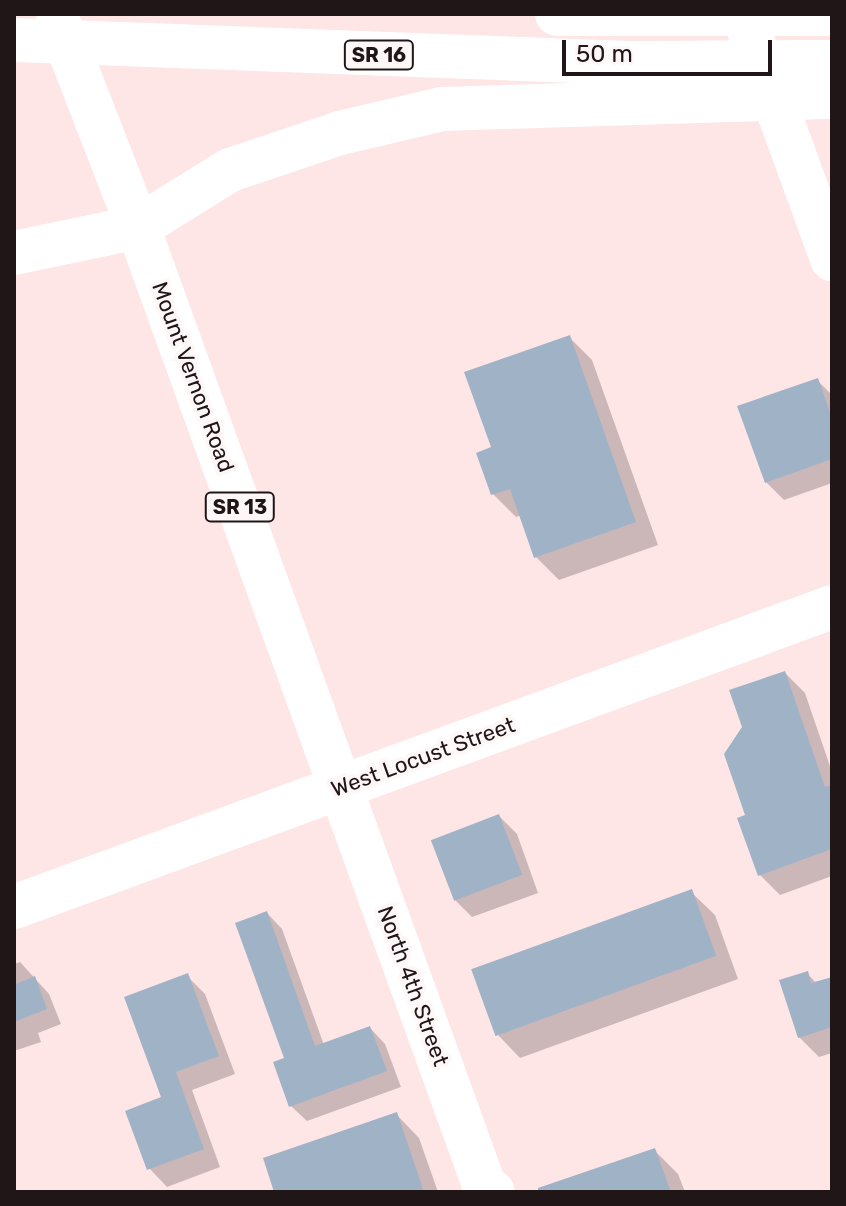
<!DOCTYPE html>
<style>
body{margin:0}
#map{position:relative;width:846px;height:1206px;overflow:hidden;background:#fee5e6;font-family:Rubik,sans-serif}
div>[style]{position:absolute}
.shadow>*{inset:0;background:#0003}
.building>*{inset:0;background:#a0b3c6;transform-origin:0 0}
.secondary>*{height:44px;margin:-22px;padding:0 22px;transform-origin:22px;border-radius:22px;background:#fff}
.primary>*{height:44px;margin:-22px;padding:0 22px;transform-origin:22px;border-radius:22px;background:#fff}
.highway>*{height:44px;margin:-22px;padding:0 22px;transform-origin:22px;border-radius:22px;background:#fff}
span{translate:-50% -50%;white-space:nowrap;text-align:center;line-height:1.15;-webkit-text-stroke:8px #fef7f8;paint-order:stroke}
.shield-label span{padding:2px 6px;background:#fef7f8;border:2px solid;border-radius:6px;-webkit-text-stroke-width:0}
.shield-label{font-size:20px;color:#211617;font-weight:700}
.street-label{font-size:22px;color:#211617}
.frame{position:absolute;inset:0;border:16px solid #211617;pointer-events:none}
.scale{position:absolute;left:562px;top:40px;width:210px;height:36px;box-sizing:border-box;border:4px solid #211617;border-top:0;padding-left:10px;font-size:24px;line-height:28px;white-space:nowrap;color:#211617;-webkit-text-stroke:6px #fef7f8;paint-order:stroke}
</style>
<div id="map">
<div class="shadow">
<div style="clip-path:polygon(569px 337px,592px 360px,658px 545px,559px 580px,536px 557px,522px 515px,516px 517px,493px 494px,494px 449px)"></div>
<div style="clip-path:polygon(817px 380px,832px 395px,832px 483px,784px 500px,766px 482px)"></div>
<div style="clip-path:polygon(785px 673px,805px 693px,832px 772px,832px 876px,780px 895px,760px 875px,748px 817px)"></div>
<div style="clip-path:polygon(499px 816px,517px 834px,538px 893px,472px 917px,454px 899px)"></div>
<div style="clip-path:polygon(691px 892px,715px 915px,738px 979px,520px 1058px,497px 1034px)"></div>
<div style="clip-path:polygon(267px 913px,282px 929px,324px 1045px,370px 1028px,385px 1044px,401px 1087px,307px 1121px,291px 1106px)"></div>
<div style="clip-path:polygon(20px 962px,49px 994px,61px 1024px,38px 1033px,41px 1042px,14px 1051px,14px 964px)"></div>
<div style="clip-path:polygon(807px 973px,817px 984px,832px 979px,832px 1053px,819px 1057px,799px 1037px)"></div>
<div style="clip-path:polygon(187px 976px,205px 994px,235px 1074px,192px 1090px,220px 1167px,167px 1187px,149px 1168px)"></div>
<div style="clip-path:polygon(396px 1114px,419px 1138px,438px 1192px,277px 1192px)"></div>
<div style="clip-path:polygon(655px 1151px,678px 1174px,685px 1192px,569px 1192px)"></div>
</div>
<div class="building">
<div style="clip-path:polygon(570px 335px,636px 522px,534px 558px,510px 489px,491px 495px,476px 453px,491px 447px,464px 372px)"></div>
<div style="clip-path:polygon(818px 378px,832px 418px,832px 459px,765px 483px,737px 406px)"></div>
<div style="clip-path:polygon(785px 671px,825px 787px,832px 785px,832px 849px,758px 876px,737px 818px,745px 815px,724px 754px,742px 727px,729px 690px)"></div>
<div style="left:499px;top:814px;width:65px;height:73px;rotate:69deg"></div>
<div style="left:692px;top:889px;width:71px;height:235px;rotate:70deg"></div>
<div style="clip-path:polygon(267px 911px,315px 1046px,370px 1026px,387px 1071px,289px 1107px,273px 1062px,284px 1058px,235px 923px)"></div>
<div style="clip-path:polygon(808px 971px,811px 983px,832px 977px,832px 1027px,798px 1038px,779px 980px)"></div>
<div style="clip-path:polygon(188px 973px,219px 1056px,176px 1072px,204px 1149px,147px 1170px,125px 1111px,161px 1097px,124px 997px)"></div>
<div style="clip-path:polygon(35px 976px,47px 1009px,14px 1022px,14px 985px)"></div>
<div style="clip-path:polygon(397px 1112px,424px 1192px,274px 1192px,263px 1158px)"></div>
<div style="clip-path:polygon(655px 1148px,671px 1192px,538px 1192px,538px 1188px)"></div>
</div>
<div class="secondary">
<div style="left:743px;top:14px;width:261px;rotate:70deg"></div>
<div style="left:14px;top:907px;width:871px;rotate:-20.14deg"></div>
</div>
<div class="primary">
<div style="left:138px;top:227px;width:1019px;rotate:70.14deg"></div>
<div style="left:484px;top:1185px;width:11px;rotate:38deg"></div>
</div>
<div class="highway">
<div style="left:557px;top:14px;width:268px"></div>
<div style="left:58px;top:21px;width:221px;rotate:68.8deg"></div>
<div style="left:14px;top:40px;width:615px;rotate:2.14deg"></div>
<div style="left:629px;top:63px;width:203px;rotate:-0.3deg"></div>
<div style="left:14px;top:253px;width:127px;rotate:-11.8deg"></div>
<div style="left:138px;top:227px;width:108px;rotate:-31.8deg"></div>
<div style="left:230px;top:170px;width:116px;rotate:-18.6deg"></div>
<div style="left:340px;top:133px;width:105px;rotate:-13.2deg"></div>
<div style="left:442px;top:109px;width:390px;rotate:-1.8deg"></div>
</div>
<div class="shield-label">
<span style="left:379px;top:55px">SR 16</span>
<span style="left:240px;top:507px">SR 13</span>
</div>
<div class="street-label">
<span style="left:193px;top:377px;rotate:70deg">Mount Vernon Road</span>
<span style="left:423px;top:757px;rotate:-20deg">West Locust Street</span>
<span style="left:413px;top:986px;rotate:70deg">North 4th Street</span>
</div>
<div class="frame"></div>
<div class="scale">50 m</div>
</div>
